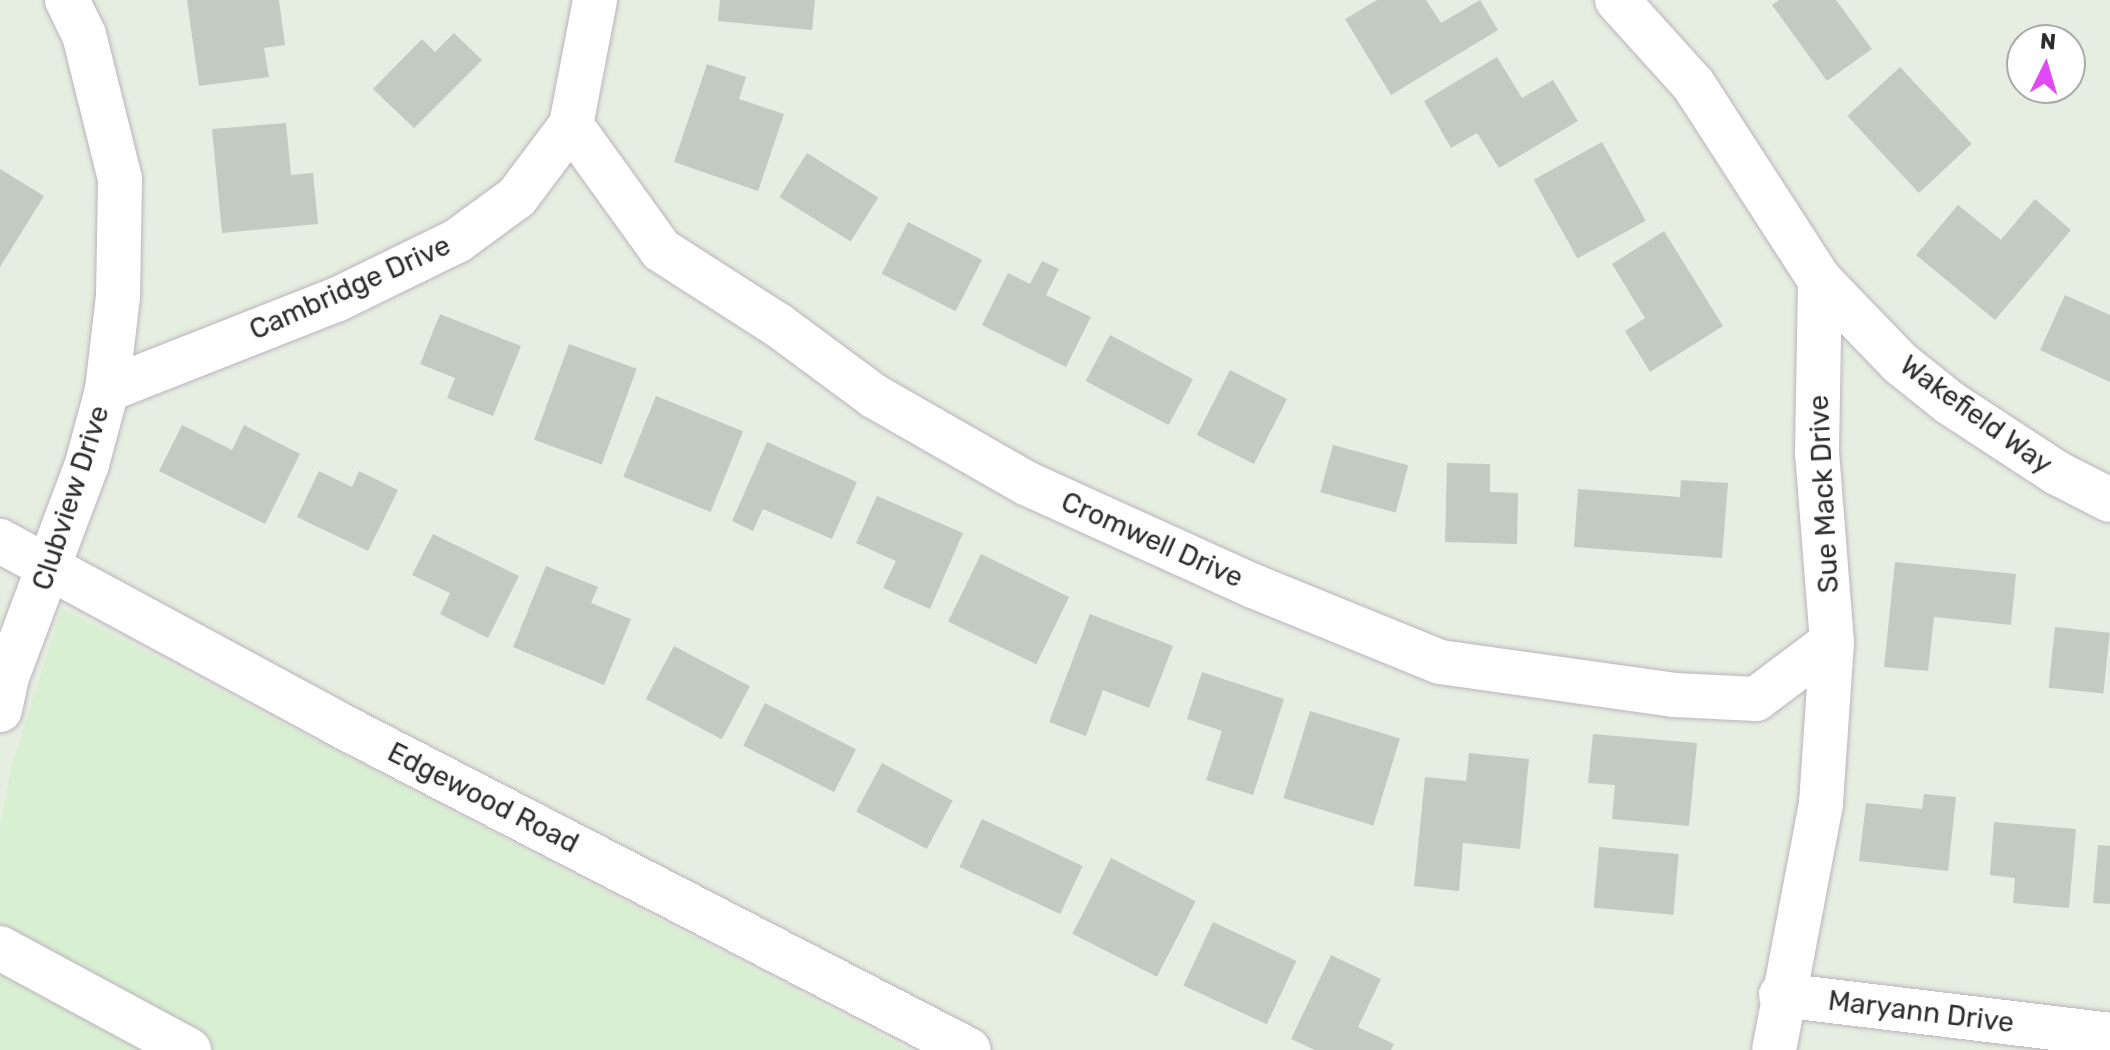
<!DOCTYPE html>
<style>
body{margin:0}
#map{position:relative;width:2110px;height:1050px;overflow:hidden;background:#e6eee1;font-family:Rubik,sans-serif}
div>[style]{position:absolute}
.education>*{inset:0;background:#d9efd2}
.building>*{inset:0;background:#c3cac0;transform-origin:0 0}
.roads{filter:drop-shadow(0 0 2px #bcb2bd) drop-shadow(0 0 2px #bcb2bd)}
.minor>*{height:44px;margin:-22px;padding:0 22px;transform-origin:22px;border-radius:22px;background:#fff}
span{translate:-50% -50%;white-space:nowrap;text-align:center;line-height:1.15;-webkit-text-stroke:7px #fff;paint-order:stroke}
.street-label{font-size:28px;color:#2e2e2e}
.north{position:absolute;left:2006px;top:24px;width:80px;height:80px;box-sizing:border-box;background:#fff;border:2px solid #ababab;border-radius:50%;rotate:5deg;font-size:22px;font-weight:700;line-height:32px;text-align:center;color:#2e2e2e}
.north::after{content:'';display:block;margin:auto;width:28px;height:36px;background:#e149f4;clip-path:polygon(50% 0,100% 100%,50% 72%,0 100%)}
</style>
<div id="map">
<div class="education">
<div style="clip-path:polygon(62px 608px,909px 1050px,0 1050px,0 826px,11px 768px)"></div>
</div>
<div class="building">
<div style="clip-path:polygon(187px 0,279px 0,285px 45px,264px 48px,269px 77px,199px 86px)"></div>
<div style="clip-path:polygon(720px 0,815px 0,812px 30px,718px 21px)"></div>
<div style="clip-path:polygon(1377px 0,1426px 0,1441px 23px,1480px 0,1498px 30px,1391px 95px,1345px 19px)"></div>
<div style="clip-path:polygon(1779px 0,1836px 0,1872px 49px,1827px 81px,1772px 5px)"></div>
<div style="clip-path:polygon(454px 33px,482px 60px,414px 128px,373px 89px,422px 39px,435px 52px)"></div>
<div style="clip-path:polygon(1497px 57px,1522px 98px,1553px 80px,1578px 121px,1499px 168px,1477px 133px,1451px 148px,1424px 101px)"></div>
<div style="clip-path:polygon(707px 64px,746px 77px,739px 99px,784px 114px,758px 191px,674px 162px)"></div>
<div style="left:1900px;top:67px;width:105px;height:72px;rotate:47deg"></div>
<div style="clip-path:polygon(286px 123px,291px 175px,313px 173px,318px 224px,222px 233px,212px 129px)"></div>
<div style="left:1602px;top:142px;width:90px;height:78px;rotate:61deg"></div>
<div style="left:807px;top:153px;width:84px;height:52px;rotate:32deg"></div>
<div style="clip-path:polygon(0 169px,44px 196px,0 267px)"></div>
<div style="clip-path:polygon(2035px 199px,2071px 230px,1995px 320px,1916px 255px,1958px 205px,2001px 240px)"></div>
<div style="left:908px;top:222px;width:83px;height:58px;rotate:27deg"></div>
<div style="clip-path:polygon(1664px 231px,1723px 326px,1650px 372px,1625px 331px,1645px 318px,1612px 264px)"></div>
<div style="clip-path:polygon(1042px 261px,1059px 269px,1046px 295px,1091px 317px,1066px 367px,982px 325px,1008px 273px,1030px 284px)"></div>
<div style="clip-path:polygon(2065px 295px,2110px 315px,2110px 382px,2040px 350px)"></div>
<div style="clip-path:polygon(440px 314px,521px 346px,493px 416px,447px 398px,455px 378px,420px 364px)"></div>
<div style="left:1110px;top:335px;width:94px;height:52px;rotate:28deg"></div>
<div style="left:569px;top:344px;width:72px;height:102px;rotate:20deg"></div>
<div style="left:1230px;top:370px;width:64px;height:73px;rotate:27deg"></div>
<div style="left:656px;top:396px;width:94px;height:87px;rotate:22deg"></div>
<div style="clip-path:polygon(182px 425px,232px 450px,244px 425px,300px 454px,265px 524px,159px 471px)"></div>
<div style="clip-path:polygon(767px 442px,857px 482px,832px 539px,763px 509px,753px 531px,732px 521px)"></div>
<div style="left:1333px;top:445px;width:78px;height:49px;rotate:15deg"></div>
<div style="clip-path:polygon(1447px 463px,1490px 464px,1490px 492px,1518px 493px,1517px 544px,1445px 542px)"></div>
<div style="clip-path:polygon(319px 471px,352px 487px,359px 471px,398px 490px,368px 551px,297px 517px)"></div>
<div style="clip-path:polygon(1681px 480px,1728px 483px,1722px 558px,1574px 547px,1578px 489px,1680px 497px)"></div>
<div style="clip-path:polygon(877px 496px,963px 533px,930px 609px,883px 588px,896px 561px,856px 543px)"></div>
<div style="clip-path:polygon(433px 534px,519px 576px,488px 638px,440px 614px,450px 593px,412px 575px)"></div>
<div style="left:981px;top:554px;width:98px;height:75px;rotate:26deg"></div>
<div style="clip-path:polygon(1895px 562px,2016px 574px,2011px 625px,1934px 617px,1928px 671px,1884px 667px)"></div>
<div style="clip-path:polygon(546px 566px,598px 587px,591px 603px,631px 619px,604px 685px,513px 647px)"></div>
<div style="clip-path:polygon(1090px 614px,1173px 646px,1149px 708px,1103px 690px,1086px 736px,1049px 722px)"></div>
<div style="left:2055px;top:627px;width:55px;height:61px;rotate:6deg"></div>
<div style="left:674px;top:646px;width:86px;height:60px;rotate:28deg"></div>
<div style="clip-path:polygon(1202px 672px,1284px 699px,1253px 795px,1206px 780px,1222px 731px,1187px 719px)"></div>
<div style="left:765px;top:703px;width:102px;height:48px;rotate:27deg"></div>
<div style="left:1310px;top:711px;width:94px;height:91px;rotate:17deg"></div>
<div style="clip-path:polygon(1593px 734px,1697px 743px,1689px 826px,1612px 819px,1615px 785px,1588px 783px)"></div>
<div style="clip-path:polygon(1469px 753px,1529px 759px,1520px 849px,1463px 843px,1459px 891px,1414px 886px,1425px 777px,1466px 781px)"></div>
<div style="left:882px;top:763px;width:80px;height:55px;rotate:28deg"></div>
<div style="clip-path:polygon(1924px 794px,1956px 797px,1948px 871px,1859px 861px,1866px 803px,1922px 809px)"></div>
<div style="left:982px;top:819px;width:111px;height:53px;rotate:25deg"></div>
<div style="clip-path:polygon(1994px 822px,2076px 829px,2069px 908px,2013px 903px,2015px 878px,1990px 875px)"></div>
<div style="clip-path:polygon(2098px 845px,2110px 846px,2110px 904px,2093px 903px)"></div>
<div style="left:1599px;top:847px;width:80px;height:61px;rotate:5deg"></div>
<div style="left:1111px;top:858px;width:95px;height:85px;rotate:27deg"></div>
<div style="left:1213px;top:922px;width:92px;height:70px;rotate:25deg"></div>
<div style="clip-path:polygon(1331px 955px,1381px 979px,1358px 1027px,1394px 1044px,1391px 1050px,1315px 1050px,1291px 1039px)"></div>
</div>
<div class="roads">
<div class="minor">
<div style="left:1617px;top:0;width:113px;rotate:47.9deg"></div>
<div style="left:1693px;top:84px;width:234px;rotate:57.1deg"></div>
<div style="left:1820px;top:280px;width:172px;rotate:91deg"></div>
<div style="left:1817px;top:452px;width:191px;rotate:85.5deg"></div>
<div style="left:1832px;top:642px;width:162px;rotate:93.9deg"></div>
<div style="left:1821px;top:804px;width:250px;rotate:100.8deg"></div>
<div style="left:571px;top:125px;width:154px;rotate:54.2deg"></div>
<div style="left:661px;top:250px;width:139px;rotate:32.7deg"></div>
<div style="left:778px;top:325px;width:119px;rotate:36.5deg"></div>
<div style="left:874px;top:396px;width:175px;rotate:29.8deg"></div>
<div style="left:1026px;top:483px;width:249px;rotate:24.4deg"></div>
<div style="left:1253px;top:586px;width:202px;rotate:22.1deg"></div>
<div style="left:1440px;top:662px;width:236px;rotate:8deg"></div>
<div style="left:1674px;top:695px;width:82px;rotate:2.8deg"></div>
<div style="left:1756px;top:699px;width:95px;rotate:-36.9deg"></div>
<div style="left:1820px;top:280px;width:115px;rotate:46.1deg"></div>
<div style="left:1900px;top:363px;width:64px;rotate:38.7deg"></div>
<div style="left:1950px;top:403px;width:128px;rotate:33.2deg"></div>
<div style="left:2057px;top:473px;width:59px;rotate:27deg"></div>
<div style="left:107px;top:390px;width:246px;rotate:-21.5deg"></div>
<div style="left:336px;top:300px;width:135px;rotate:-26deg"></div>
<div style="left:457px;top:241px;width:74px;rotate:-36.3deg"></div>
<div style="left:517px;top:197px;width:90px;rotate:-53.1deg"></div>
<div style="left:571px;top:125px;width:127px;rotate:-79.1deg"></div>
<div style="left:0;top:541px;width:382px;rotate:28.4deg"></div>
<div style="left:336px;top:723px;width:712px;rotate:27.32deg"></div>
<div style="left:0;top:710px;width:34px;rotate:-78deg"></div>
<div style="left:7px;top:677px;width:228px;rotate:-69.4deg"></div>
<div style="left:87px;top:464px;width:77px;rotate:-74.9deg"></div>
<div style="left:107px;top:390px;width:95px;rotate:-83.3deg"></div>
<div style="left:118px;top:296px;width:117px;rotate:-89deg"></div>
<div style="left:120px;top:179px;width:148px;rotate:-104deg"></div>
<div style="left:84px;top:35px;width:39px;rotate:-116deg"></div>
<div style="left:0;top:948px;width:215px;rotate:28.4deg"></div>
<div style="left:1781px;top:995px;width:331px;rotate:6.9deg"></div>
</div>
</div>
<div class="street-label">
<span style="left:350px;top:288px;rotate:-24deg">Cambridge Drive</span>
<span style="left:1976px;top:415px;rotate:36deg">Wakefield Way</span>
<span style="left:1824px;top:494px;rotate:-93deg">Sue Mack Drive</span>
<span style="left:71px;top:498px;rotate:-72deg">Clubview Drive</span>
<span style="left:1152px;top:540px;rotate:24deg">Cromwell Drive</span>
<span style="left:483px;top:798px;rotate:27deg">Edgewood Road</span>
<span style="left:1921px;top:1012px;rotate:7deg">Maryann Drive</span>
</div>
<div class="north">N</div>
</div>
